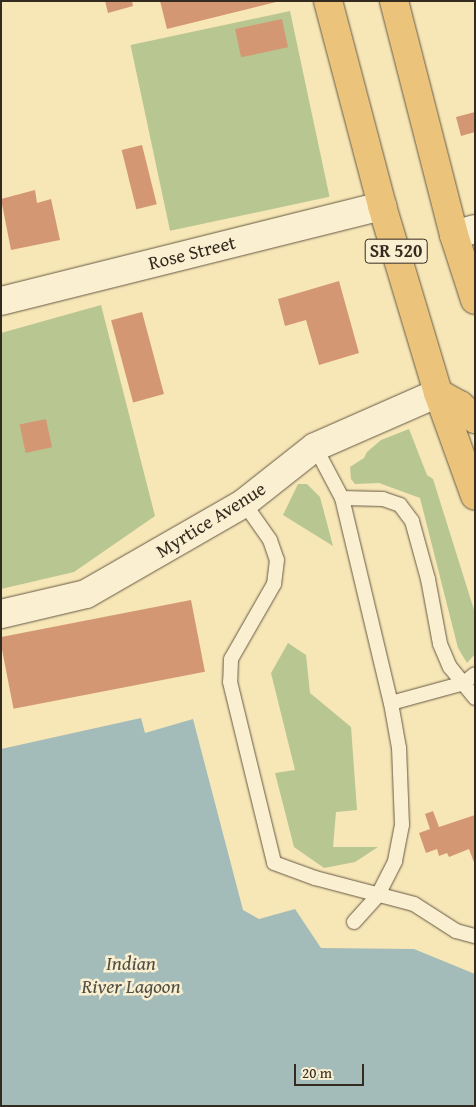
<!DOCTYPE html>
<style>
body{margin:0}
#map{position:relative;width:476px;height:1107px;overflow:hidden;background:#f7e6b6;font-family:"Gentium Book Plus",serif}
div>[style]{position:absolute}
.green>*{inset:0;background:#b8c692;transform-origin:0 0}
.water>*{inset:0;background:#a3bcba}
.building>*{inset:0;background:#d49774;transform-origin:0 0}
.roads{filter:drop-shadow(0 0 1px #655a46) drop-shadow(0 0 1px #655a46)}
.service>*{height:14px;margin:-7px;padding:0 7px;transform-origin:7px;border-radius:7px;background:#faefd0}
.minor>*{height:28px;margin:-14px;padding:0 14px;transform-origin:14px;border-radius:14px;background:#faefd0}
.primary>*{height:28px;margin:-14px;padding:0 14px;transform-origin:14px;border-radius:14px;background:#ecc37b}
span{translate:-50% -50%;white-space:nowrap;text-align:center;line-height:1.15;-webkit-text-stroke:5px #faefd0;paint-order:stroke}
.shield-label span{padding:1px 4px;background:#faefd0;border:1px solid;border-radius:4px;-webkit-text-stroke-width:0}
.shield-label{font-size:18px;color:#342b20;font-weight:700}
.street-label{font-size:19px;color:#342b20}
.water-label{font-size:20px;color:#504f46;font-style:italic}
.frame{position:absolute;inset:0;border:2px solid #342b20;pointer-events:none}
.scale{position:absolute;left:294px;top:1064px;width:70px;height:22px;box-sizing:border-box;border:2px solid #342b20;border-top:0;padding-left:6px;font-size:15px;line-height:18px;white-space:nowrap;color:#342b20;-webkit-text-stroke:4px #faefd0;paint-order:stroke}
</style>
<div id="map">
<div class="green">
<div style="left:290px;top:11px;width:190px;height:163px;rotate:78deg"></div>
<div style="clip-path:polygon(101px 305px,155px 516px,74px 572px,1px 589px,1px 333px)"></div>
<div style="clip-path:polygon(409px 429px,427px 475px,433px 479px,475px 613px,475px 654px,467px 663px,458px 648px,420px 498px,379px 483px,355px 484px,351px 479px,350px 467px,364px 458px,367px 452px,381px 440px)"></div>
<div style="clip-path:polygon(298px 484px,307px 484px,320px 497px,333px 546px,283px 515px)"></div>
<div style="clip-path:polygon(288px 643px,306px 655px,310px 693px,351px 727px,357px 810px,336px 812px,333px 847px,378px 847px,355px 862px,324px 868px,294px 847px,275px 773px,295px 770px,271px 673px)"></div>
</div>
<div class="water">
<div style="clip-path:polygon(141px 718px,145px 733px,193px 719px,243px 910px,259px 919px,295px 909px,321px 948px,414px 949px,475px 974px,475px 1106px,1px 1106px,1px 749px)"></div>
</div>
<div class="building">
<div style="clip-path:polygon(105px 1px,132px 1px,133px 6px,108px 13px)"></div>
<div style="clip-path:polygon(160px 1px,276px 1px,276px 2px,167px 29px)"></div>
<div style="left:282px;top:19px;width:29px;height:48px;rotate:78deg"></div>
<div style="clip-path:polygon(475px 112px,475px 132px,461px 136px,456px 117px)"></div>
<div style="left:142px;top:145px;width:61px;height:21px;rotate:76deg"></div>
<div style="clip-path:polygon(35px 190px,37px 203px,51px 199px,60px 240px,11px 250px,1px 199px)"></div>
<div style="clip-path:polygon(339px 281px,359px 353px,319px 365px,306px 320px,285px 326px,278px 299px)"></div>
<div style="left:142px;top:312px;width:85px;height:32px;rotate:75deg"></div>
<div style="left:46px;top:419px;width:29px;height:27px;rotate:78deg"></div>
<div style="left:191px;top:600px;width:73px;height:195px;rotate:79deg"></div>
<div style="clip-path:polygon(433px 811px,439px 827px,475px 815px,475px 865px,469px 849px,449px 857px,447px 853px,439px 856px,437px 849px,426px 853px,419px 833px,430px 829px,425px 814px)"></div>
</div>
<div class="roads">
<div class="service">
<div style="left:315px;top:447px;width:58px;rotate:62.1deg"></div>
<div style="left:342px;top:498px;width:211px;rotate:76.6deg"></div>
<div style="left:391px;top:703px;width:76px;rotate:-15.3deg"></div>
<div style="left:464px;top:683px;width:14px;rotate:-39deg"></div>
<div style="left:342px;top:498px;width:41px;rotate:1.4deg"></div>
<div style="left:383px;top:499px;width:18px;rotate:19deg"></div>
<div style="left:400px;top:505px;width:20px;rotate:53deg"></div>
<div style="left:412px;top:521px;width:60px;rotate:74.6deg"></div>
<div style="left:428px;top:579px;width:66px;rotate:79.5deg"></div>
<div style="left:440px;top:644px;width:25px;rotate:67deg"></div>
<div style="left:450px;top:667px;width:40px;rotate:51deg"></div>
<div style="left:244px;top:503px;width:45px;rotate:54.9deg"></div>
<div style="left:270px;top:540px;width:21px;rotate:71deg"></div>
<div style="left:277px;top:560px;width:24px;rotate:97deg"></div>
<div style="left:274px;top:584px;width:86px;rotate:119.8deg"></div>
<div style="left:231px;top:659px;width:23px;rotate:92deg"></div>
<div style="left:230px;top:682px;width:186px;rotate:76.3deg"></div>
<div style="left:274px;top:863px;width:44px;rotate:20.1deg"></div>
<div style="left:315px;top:878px;width:102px;rotate:14.7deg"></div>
<div style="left:414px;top:904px;width:50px;rotate:32.7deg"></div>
<div style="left:456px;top:931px;width:20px;rotate:15deg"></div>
<div style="left:354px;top:922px;width:36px;rotate:-48deg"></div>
<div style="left:378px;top:895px;width:38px;rotate:-63deg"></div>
<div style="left:395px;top:861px;width:37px;rotate:-79deg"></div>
<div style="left:402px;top:825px;width:77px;rotate:-92.2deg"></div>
<div style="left:399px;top:748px;width:46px;rotate:-100.1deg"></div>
</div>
<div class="minor">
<div style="left:454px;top:235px;width:22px;rotate:-16deg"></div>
<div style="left:1px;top:301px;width:393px;rotate:-14deg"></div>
<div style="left:1px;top:614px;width:87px;rotate:-13.2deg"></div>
<div style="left:86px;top:594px;width:182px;rotate:-29.9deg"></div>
<div style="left:244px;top:503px;width:90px;rotate:-38.3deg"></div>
<div style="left:315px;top:447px;width:134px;rotate:-23.7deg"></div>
</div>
<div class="primary">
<div style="left:328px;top:1px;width:212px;rotate:75.2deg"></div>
<div style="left:382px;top:206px;width:195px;rotate:73.3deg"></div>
<div style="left:438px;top:393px;width:109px;rotate:70.2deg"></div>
<div style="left:394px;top:1px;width:242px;rotate:75.6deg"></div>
<div style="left:454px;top:235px;width:68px;rotate:72.1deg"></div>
<div style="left:438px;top:393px;width:25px;rotate:29deg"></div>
<div style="left:460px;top:405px;width:21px;rotate:43deg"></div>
</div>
</div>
<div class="shield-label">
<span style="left:396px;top:251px">SR 520</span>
</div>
<div class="street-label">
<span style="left:192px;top:253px;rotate:-14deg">Rose Street</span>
<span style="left:211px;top:520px;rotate:-32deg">Myrtice Avenue</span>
</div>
<div class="water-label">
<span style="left:131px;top:974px">Indian<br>River Lagoon</span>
</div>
<div class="frame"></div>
<div class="scale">20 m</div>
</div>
